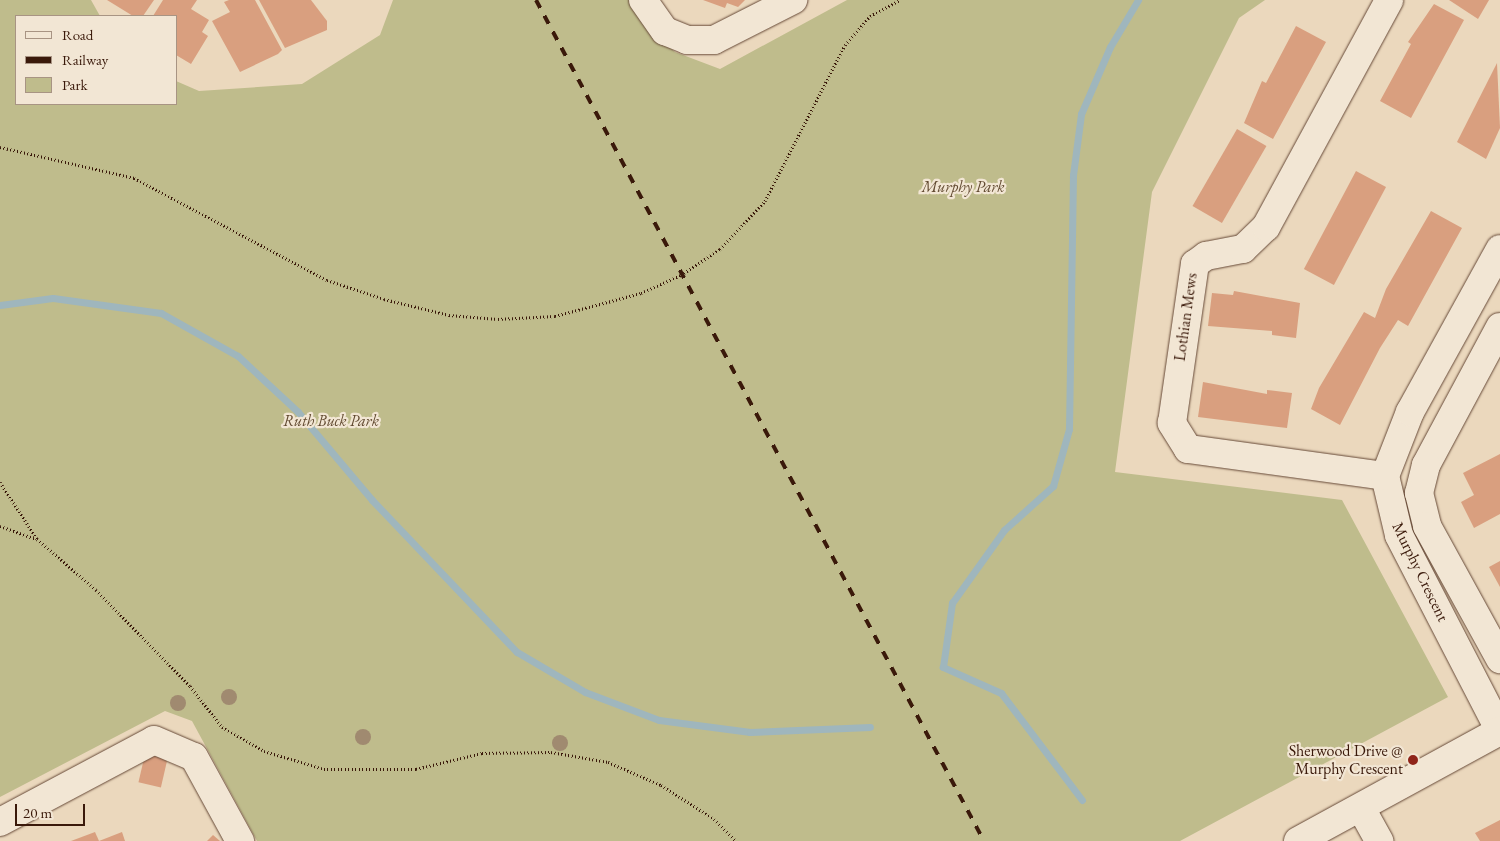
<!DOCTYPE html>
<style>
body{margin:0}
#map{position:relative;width:1500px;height:841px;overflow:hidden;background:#ebd8bd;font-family:"EB Garamond",serif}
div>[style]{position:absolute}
.green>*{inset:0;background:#bfbc8c}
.stream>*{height:7px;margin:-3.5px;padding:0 3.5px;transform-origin:3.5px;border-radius:3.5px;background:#9fb6bd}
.building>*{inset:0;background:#d99f7f;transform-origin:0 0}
.path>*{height:3px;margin-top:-1.5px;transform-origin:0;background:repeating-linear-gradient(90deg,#3a190a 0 1px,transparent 0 3.5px)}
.roads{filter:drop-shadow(0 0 1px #664937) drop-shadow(0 0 1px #664937)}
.minor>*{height:28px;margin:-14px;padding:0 14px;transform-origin:14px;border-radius:14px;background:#f2e6d4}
.rail>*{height:4px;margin-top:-2px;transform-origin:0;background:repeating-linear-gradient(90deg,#3a190a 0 9px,transparent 0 18px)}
.trees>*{width:16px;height:16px;margin:-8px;border-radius:50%;background:#a08a70}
.dots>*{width:14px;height:14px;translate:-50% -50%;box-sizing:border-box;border:2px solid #f2e6d4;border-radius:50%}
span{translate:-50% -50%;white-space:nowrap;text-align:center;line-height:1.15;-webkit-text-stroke:4.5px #f2e6d4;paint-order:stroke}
.park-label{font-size:16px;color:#624a31;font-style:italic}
.street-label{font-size:16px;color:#3a190a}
.poi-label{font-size:16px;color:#3a190a}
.right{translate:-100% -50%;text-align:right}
.legend{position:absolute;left:15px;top:15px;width:162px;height:90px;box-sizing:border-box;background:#f2e6d4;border:1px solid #a89483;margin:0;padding:6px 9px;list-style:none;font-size:15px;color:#3a190a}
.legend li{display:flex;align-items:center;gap:10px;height:25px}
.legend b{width:25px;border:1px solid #a89483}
.scale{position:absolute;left:15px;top:804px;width:70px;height:22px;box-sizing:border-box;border:2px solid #3a190a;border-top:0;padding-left:6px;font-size:15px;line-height:18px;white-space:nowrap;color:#3a190a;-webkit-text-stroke:4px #f2e6d4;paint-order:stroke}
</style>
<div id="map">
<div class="green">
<div style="clip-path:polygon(0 0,91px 0,100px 16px,16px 16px,16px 104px,176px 104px,176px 81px,199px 91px,302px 84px,380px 35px,393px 0,630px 0,640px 20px,675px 52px,720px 69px,847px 0,1265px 0,1239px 18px,1152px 192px,1115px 472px,1342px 500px,1448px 697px,1180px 841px,257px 841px,192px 721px,165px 711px,0 797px)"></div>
</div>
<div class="stream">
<div style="left:0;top:305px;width:53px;rotate:-7.5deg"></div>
<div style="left:53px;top:298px;width:109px;rotate:7.9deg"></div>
<div style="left:161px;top:313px;width:88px;rotate:29.2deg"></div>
<div style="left:238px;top:356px;width:82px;rotate:43deg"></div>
<div style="left:298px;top:412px;width:115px;rotate:49.9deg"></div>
<div style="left:372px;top:500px;width:210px;rotate:46.4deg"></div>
<div style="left:517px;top:652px;width:79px;rotate:30.5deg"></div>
<div style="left:585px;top:692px;width:79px;rotate:20.7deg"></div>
<div style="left:659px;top:720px;width:92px;rotate:7.5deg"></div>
<div style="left:750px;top:732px;width:120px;rotate:-2.4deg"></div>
<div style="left:1082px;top:800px;width:134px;rotate:-127.1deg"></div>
<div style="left:1001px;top:693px;width:64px;rotate:-155.9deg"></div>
<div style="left:943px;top:667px;width:65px;rotate:-82deg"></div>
<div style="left:952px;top:603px;width:90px;rotate:-54.5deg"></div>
<div style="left:1004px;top:530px;width:66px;rotate:-41.9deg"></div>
<div style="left:1053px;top:486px;width:59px;rotate:-74.3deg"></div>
<div style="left:1069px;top:429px;width:254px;rotate:-89.1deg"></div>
<div style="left:1073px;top:175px;width:62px;rotate:-82.5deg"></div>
<div style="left:1081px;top:114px;width:73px;rotate:-66.6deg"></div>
<div style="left:1110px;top:47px;width:55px;rotate:-59.2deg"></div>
</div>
<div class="building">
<div style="clip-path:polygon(107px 0,154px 0,143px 16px,133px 16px)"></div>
<div style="clip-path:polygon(163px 0,197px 0,191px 9px,209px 20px,202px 32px,208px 36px,191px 64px,176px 55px,176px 16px,153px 16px)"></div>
<div style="clip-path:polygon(229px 0,255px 0,282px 50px,278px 54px,240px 72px,212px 21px,230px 12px,224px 2px)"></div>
<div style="clip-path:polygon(259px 0,311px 0,327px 21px,327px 30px,285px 48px)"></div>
<div style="clip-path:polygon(703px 0,745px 0,738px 7px,727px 3px,725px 8px)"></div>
<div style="clip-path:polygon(1449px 0,1489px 0,1478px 19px)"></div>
<div style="clip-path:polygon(1434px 4px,1464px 20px,1411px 118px,1380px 101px,1411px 44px,1408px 42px)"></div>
<div style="clip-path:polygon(1296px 26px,1326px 42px,1273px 139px,1244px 123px,1262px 81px,1266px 83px)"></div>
<div style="clip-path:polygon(1497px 63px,1500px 128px,1486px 159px,1457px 142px)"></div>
<div style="left:1237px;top:129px;width:34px;height:89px;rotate:30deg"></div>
<div style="left:1356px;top:171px;width:34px;height:111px;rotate:28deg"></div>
<div style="clip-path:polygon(1431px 211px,1462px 228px,1408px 326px,1398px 320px,1380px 348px,1340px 425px,1311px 409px,1319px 388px,1364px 312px,1375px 318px,1386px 289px)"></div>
<div style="clip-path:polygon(1234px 291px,1300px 303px,1296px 338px,1272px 335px,1272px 331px,1208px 326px,1212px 293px,1233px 295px)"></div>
<div style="clip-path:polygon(1203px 382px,1267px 394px,1267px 390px,1292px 393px,1287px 428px,1198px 417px)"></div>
<div style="clip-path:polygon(1500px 454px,1500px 514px,1474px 528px,1461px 502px,1474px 495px,1463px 473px)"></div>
<div style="clip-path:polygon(1500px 561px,1500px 587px,1489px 567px)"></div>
<div style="left:145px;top:754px;width:23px;height:29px;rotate:13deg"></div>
<div style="clip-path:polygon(1500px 820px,1500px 841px,1480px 841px,1475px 833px)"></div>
<div style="clip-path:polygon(95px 832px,99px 841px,71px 841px)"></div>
<div style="clip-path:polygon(122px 832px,125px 841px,99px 841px)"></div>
<div style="clip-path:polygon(213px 835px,220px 841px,207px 841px)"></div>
</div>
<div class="path">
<div style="left:0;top:147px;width:138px;rotate:13deg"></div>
<div style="left:134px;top:178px;width:218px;rotate:27.9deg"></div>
<div style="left:327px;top:280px;width:60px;rotate:18.4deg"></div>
<div style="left:384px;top:299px;width:67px;rotate:13.8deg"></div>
<div style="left:449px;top:315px;width:49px;rotate:4.7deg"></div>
<div style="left:498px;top:319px;width:57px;rotate:-3deg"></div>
<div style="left:555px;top:316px;width:89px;rotate:-15deg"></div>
<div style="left:641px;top:293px;width:44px;rotate:-24.2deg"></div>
<div style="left:681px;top:275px;width:47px;rotate:-33.7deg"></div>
<div style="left:720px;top:249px;width:66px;rotate:-46.8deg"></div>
<div style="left:765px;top:201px;width:175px;rotate:-62.9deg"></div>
<div style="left:845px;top:45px;width:38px;rotate:-49deg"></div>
<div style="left:870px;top:16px;width:34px;rotate:-28deg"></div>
<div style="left:0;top:482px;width:68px;rotate:57deg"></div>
<div style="left:37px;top:539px;width:78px;rotate:40.8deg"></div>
<div style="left:96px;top:590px;width:134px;rotate:45.6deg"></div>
<div style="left:190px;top:686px;width:52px;rotate:52deg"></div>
<div style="left:222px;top:727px;width:48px;rotate:29.7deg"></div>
<div style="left:264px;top:751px;width:63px;rotate:16.7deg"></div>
<div style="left:324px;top:769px;width:92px"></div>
<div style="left:416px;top:769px;width:68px;rotate:-13.6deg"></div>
<div style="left:482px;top:753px;width:69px;rotate:-0.8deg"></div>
<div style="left:551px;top:752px;width:58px;rotate:10deg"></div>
<div style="left:608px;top:762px;width:58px;rotate:23.5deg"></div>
<div style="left:661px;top:785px;width:63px;rotate:32.7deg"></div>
<div style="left:714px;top:819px;width:31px;rotate:45deg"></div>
<div style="left:0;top:526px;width:38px;rotate:20deg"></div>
</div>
<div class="roads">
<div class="minor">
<div style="left:643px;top:0;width:38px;rotate:55deg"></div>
<div style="left:665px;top:31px;width:24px;rotate:22deg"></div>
<div style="left:687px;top:40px;width:27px"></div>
<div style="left:714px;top:40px;width:89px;rotate:-26.9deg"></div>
<div style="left:1500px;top:327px;width:157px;rotate:118.2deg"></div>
<div style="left:1426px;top:465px;width:29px;rotate:104deg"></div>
<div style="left:1419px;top:493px;width:34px;rotate:76deg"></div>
<div style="left:1427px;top:526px;width:152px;rotate:61.2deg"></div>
<div style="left:1385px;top:476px;width:199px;rotate:-172.2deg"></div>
<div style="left:1188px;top:449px;width:31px;rotate:-122deg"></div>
<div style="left:1172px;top:423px;width:161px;rotate:-81.8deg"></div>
<div style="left:1195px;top:264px;width:14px;rotate:-36deg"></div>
<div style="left:1206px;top:256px;width:38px;rotate:-11deg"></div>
<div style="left:1243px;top:249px;width:32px;rotate:-44deg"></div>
<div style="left:1266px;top:227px;width:258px;rotate:-61.5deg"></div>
<div style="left:1500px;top:731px;width:220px;rotate:-117.3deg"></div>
<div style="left:1399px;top:535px;width:61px;rotate:-103.3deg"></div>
<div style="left:1385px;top:476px;width:69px;rotate:-68.7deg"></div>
<div style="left:1410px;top:412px;width:186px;rotate:-61.1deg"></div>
<div style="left:1361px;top:808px;width:38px;rotate:61deg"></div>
<div style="left:0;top:822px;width:174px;rotate:-28deg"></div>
<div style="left:154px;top:740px;width:43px;rotate:23deg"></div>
<div style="left:194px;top:757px;width:96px;rotate:61.3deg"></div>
<div style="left:1298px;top:841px;width:230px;rotate:-28.6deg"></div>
</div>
</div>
<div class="rail">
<div style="left:536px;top:0;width:953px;rotate:61.96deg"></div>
</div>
<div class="trees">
<div style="left:229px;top:697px"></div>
<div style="left:178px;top:703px"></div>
<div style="left:363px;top:737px"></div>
<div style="left:560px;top:743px"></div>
</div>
<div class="dots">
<div style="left:1413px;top:760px;background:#8f2418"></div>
</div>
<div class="park-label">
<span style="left:963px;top:187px">Murphy Park</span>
<span style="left:331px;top:421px">Ruth Buck Park</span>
</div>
<div class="street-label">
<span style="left:1186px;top:317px;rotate:-82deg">Lothian Mews</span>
<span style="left:1420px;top:572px;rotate:64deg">Murphy Crescent</span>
</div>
<div class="poi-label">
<span class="right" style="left:1403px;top:760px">Sherwood Drive @<br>Murphy Crescent</span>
</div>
<ul class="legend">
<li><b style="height:6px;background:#f2e6d4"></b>Road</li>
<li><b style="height:6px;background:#3a190a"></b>Railway</li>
<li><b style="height:14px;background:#bfbc8c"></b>Park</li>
</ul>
<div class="scale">20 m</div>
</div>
